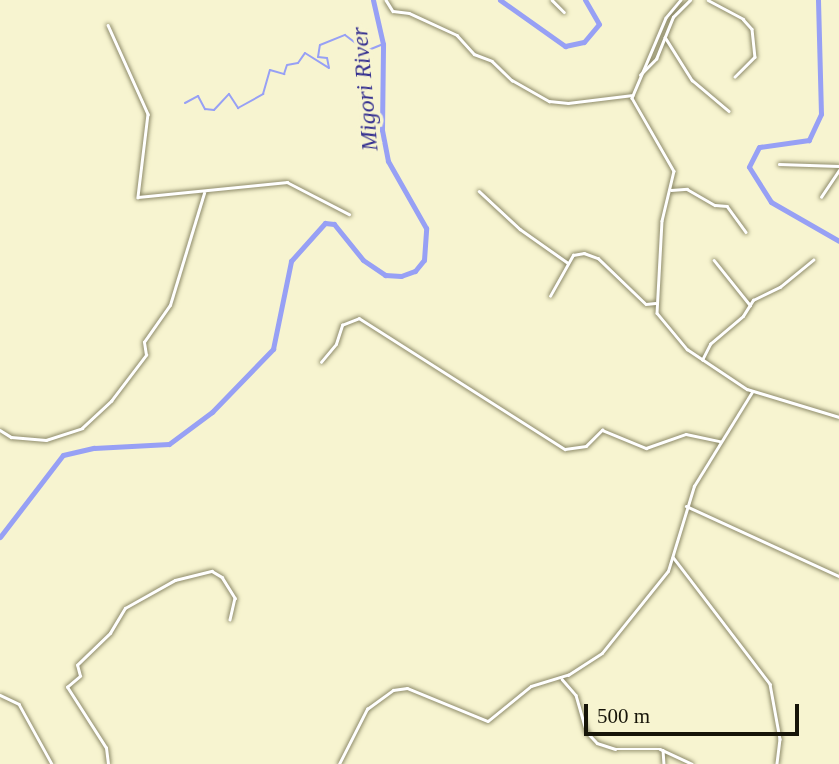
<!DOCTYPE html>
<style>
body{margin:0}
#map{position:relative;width:839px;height:764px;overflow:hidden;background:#f7f4d0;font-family:Georgia,serif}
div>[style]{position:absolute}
.stream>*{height:2px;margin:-1px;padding:0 1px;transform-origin:1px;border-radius:1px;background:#97a0f5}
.river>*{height:5px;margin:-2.5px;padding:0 2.5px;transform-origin:2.5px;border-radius:2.5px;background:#97a0f5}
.roads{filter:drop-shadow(0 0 2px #888564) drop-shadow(0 0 2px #888564)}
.street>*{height:2.5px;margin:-1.25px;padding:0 1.25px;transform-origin:1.25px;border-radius:1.25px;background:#fff}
span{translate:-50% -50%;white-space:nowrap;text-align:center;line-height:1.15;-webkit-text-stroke:7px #f7f4d0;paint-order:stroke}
.water-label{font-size:24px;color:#332e8f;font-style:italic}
.scale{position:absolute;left:584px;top:704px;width:215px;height:32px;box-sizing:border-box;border:4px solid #161408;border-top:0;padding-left:9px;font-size:21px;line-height:24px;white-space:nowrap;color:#161408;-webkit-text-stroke:5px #f7f4d0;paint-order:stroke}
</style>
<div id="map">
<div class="stream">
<div style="left:185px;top:103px;width:15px;rotate:-28deg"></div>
<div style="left:198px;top:96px;width:15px;rotate:62deg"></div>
<div style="left:205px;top:109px;width:9px;rotate:6deg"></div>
<div style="left:214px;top:110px;width:22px;rotate:-47deg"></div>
<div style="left:229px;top:94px;width:17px;rotate:57deg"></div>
<div style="left:238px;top:108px;width:29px;rotate:-29deg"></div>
<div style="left:263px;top:94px;width:25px;rotate:-74deg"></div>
<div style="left:270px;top:70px;width:15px;rotate:16deg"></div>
<div style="left:284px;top:74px;width:9px;rotate:-72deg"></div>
<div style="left:287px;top:65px;width:11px;rotate:-10deg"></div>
<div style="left:298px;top:63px;width:12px;rotate:-55deg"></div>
<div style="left:305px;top:53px;width:28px;rotate:32deg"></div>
<div style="left:329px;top:68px;width:10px;rotate:-101deg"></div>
<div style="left:327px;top:58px;width:9px;rotate:-174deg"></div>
<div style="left:318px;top:57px;width:12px;rotate:-81deg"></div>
<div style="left:320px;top:45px;width:27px;rotate:-22deg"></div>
<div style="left:345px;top:35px;width:26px;rotate:37deg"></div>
<div style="left:366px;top:51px;width:18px;rotate:-22deg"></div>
</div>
<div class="river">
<div style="left:500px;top:0;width:80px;rotate:35.3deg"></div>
<div style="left:565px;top:46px;width:19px;rotate:-12deg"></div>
<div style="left:584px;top:42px;width:23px;rotate:-50deg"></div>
<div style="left:599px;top:24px;width:28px;rotate:-120deg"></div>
<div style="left:818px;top:0;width:114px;rotate:88.5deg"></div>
<div style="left:821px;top:114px;width:29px;rotate:115deg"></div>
<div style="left:809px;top:140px;width:50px;rotate:172deg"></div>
<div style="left:759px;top:147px;width:22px;rotate:117deg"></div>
<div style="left:749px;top:167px;width:41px;rotate:57.8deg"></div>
<div style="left:771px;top:202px;width:78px;rotate:29.8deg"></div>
<div style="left:0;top:537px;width:103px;rotate:-52.5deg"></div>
<div style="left:63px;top:455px;width:32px;rotate:-13deg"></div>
<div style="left:94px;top:448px;width:75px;rotate:-3.1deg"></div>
<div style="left:169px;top:444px;width:54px;rotate:-36.7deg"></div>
<div style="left:212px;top:412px;width:88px;rotate:-45.9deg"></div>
<div style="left:273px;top:349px;width:90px;rotate:-78.4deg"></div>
<div style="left:291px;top:261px;width:51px;rotate:-48.2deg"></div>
<div style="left:325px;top:223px;width:9px;rotate:6deg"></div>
<div style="left:334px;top:224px;width:46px;rotate:51.1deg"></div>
<div style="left:363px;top:260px;width:27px;rotate:34deg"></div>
<div style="left:385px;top:275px;width:16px;rotate:4deg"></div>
<div style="left:401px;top:276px;width:15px;rotate:-20deg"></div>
<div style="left:415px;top:271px;width:14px;rotate:-51deg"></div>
<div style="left:424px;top:260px;width:32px;rotate:-86deg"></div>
<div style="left:426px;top:228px;width:77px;rotate:-119.6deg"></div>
<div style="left:388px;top:161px;width:32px;rotate:-101deg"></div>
<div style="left:382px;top:130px;width:86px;rotate:-89.3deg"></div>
<div style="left:383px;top:44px;width:45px;rotate:-102.8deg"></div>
</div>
<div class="roads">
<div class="street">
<div style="left:386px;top:0;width:13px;rotate:58deg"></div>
<div style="left:393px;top:11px;width:16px;rotate:7deg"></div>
<div style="left:409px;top:13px;width:53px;rotate:24.6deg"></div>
<div style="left:457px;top:35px;width:25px;rotate:48deg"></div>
<div style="left:474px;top:54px;width:19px;rotate:21deg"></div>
<div style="left:492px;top:61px;width:28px;rotate:44deg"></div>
<div style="left:512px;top:80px;width:43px;rotate:29.6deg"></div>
<div style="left:549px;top:101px;width:19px;rotate:6deg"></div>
<div style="left:568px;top:103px;width:65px;rotate:-7deg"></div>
<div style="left:552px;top:0;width:17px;rotate:45deg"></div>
<div style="left:681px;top:0;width:23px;rotate:130deg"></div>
<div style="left:666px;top:18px;width:87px;rotate:113deg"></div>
<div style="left:632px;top:98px;width:84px;rotate:60.1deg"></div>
<div style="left:674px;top:171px;width:51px;rotate:103.5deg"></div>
<div style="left:662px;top:221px;width:92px;rotate:93.1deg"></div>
<div style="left:657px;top:313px;width:47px;rotate:50.2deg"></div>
<div style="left:687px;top:349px;width:72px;rotate:33.7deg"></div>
<div style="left:747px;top:389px;width:96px;rotate:16.9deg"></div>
<div style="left:708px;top:0;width:40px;rotate:28deg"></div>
<div style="left:743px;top:19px;width:13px;rotate:48deg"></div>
<div style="left:752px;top:29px;width:28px;rotate:84deg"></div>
<div style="left:755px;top:57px;width:28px;rotate:135deg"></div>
<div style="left:108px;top:25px;width:98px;rotate:65.8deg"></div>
<div style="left:148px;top:114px;width:84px;rotate:96.9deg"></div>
<div style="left:138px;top:197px;width:150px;rotate:-5.7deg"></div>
<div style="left:287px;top:182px;width:70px;rotate:27.3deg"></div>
<div style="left:665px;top:37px;width:51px;rotate:57.9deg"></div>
<div style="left:692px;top:80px;width:48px;rotate:40deg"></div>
<div style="left:640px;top:75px;width:23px;rotate:-45deg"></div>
<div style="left:656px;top:59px;width:45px;rotate:-68deg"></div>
<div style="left:673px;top:17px;width:24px;rotate:-45deg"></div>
<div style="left:779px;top:164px;width:60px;rotate:1.9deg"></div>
<div style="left:671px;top:190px;width:16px;rotate:-4deg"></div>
<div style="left:687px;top:189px;width:32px;rotate:30deg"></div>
<div style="left:715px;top:205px;width:12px;rotate:5deg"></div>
<div style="left:727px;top:206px;width:32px;rotate:54deg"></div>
<div style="left:479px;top:191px;width:56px;rotate:42.8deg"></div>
<div style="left:520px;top:229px;width:59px;rotate:35.3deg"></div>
<div style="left:821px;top:197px;width:32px;rotate:-56deg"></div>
<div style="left:714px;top:260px;width:58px;rotate:51.3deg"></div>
<div style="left:550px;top:296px;width:47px;rotate:-60.7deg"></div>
<div style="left:573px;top:255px;width:11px;rotate:-10deg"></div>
<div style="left:584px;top:253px;width:15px;rotate:20deg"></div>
<div style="left:598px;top:258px;width:66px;rotate:43.8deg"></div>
<div style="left:646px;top:304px;width:9px;rotate:-6deg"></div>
<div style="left:702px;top:360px;width:18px;rotate:-63deg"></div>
<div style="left:710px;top:344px;width:43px;rotate:-40.3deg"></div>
<div style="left:743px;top:316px;width:19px;rotate:-58deg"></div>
<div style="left:753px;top:300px;width:30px;rotate:-26deg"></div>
<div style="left:780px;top:287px;width:43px;rotate:-39.3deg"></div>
<div style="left:321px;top:362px;width:23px;rotate:-50deg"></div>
<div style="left:336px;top:344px;width:20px;rotate:-72deg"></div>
<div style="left:342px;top:325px;width:18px;rotate:-22deg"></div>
<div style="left:359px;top:318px;width:244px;rotate:32.5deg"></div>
<div style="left:565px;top:449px;width:21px;rotate:-8deg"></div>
<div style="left:586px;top:446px;width:23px;rotate:-45deg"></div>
<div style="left:602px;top:430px;width:48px;rotate:22.2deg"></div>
<div style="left:646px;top:448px;width:42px;rotate:-19.3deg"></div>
<div style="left:686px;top:434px;width:35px;rotate:12deg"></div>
<div style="left:0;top:430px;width:13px;rotate:32deg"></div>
<div style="left:11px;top:437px;width:35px;rotate:5deg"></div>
<div style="left:46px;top:440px;width:38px;rotate:-18deg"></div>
<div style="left:82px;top:428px;width:40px;rotate:-43deg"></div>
<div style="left:111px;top:401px;width:58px;rotate:-52.7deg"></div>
<div style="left:146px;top:355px;width:13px;rotate:-99deg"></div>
<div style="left:144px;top:342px;width:45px;rotate:-54.9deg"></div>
<div style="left:170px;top:305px;width:117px;rotate:-73.1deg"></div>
<div style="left:686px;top:506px;width:168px;rotate:24.6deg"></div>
<div style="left:673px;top:557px;width:160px;rotate:52.6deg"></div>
<div style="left:770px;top:684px;width:56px;rotate:79.7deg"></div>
<div style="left:780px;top:739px;width:25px;rotate:97deg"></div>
<div style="left:562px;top:679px;width:21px;rotate:49deg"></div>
<div style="left:576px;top:695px;width:37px;rotate:74deg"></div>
<div style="left:586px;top:731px;width:16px;rotate:47deg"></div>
<div style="left:597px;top:743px;width:19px;rotate:18deg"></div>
<div style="left:615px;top:749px;width:45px"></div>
<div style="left:660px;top:749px;width:35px;rotate:25deg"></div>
<div style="left:0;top:695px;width:21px;rotate:25deg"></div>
<div style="left:19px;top:704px;width:68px;rotate:61.2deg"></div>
<div style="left:663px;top:750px;width:14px;rotate:86deg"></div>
<div style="left:108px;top:764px;width:16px;rotate:-97deg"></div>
<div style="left:106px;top:748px;width:72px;rotate:-122.6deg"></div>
<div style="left:67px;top:687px;width:17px;rotate:-40deg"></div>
<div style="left:80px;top:676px;width:11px;rotate:-105deg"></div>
<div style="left:77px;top:665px;width:46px;rotate:-44.1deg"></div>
<div style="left:110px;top:633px;width:29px;rotate:-59deg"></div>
<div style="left:125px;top:608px;width:57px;rotate:-29.2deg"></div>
<div style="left:175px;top:580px;width:38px;rotate:-14deg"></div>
<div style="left:212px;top:571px;width:12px;rotate:31deg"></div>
<div style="left:222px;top:577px;width:25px;rotate:58deg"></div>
<div style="left:235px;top:598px;width:22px;rotate:103deg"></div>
<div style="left:339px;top:764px;width:62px;rotate:-63deg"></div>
<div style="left:367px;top:709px;width:32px;rotate:-36deg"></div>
<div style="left:393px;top:690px;width:14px;rotate:-8deg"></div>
<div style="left:407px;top:688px;width:87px;rotate:22.2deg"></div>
<div style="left:488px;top:721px;width:55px;rotate:-39.1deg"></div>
<div style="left:531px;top:686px;width:39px;rotate:-17deg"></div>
<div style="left:568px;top:675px;width:40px;rotate:-32.9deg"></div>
<div style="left:602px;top:653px;width:105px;rotate:-51.2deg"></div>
<div style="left:668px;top:571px;width:89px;rotate:-73deg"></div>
<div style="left:694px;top:486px;width:110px;rotate:-58.3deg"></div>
</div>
</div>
<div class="water-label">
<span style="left:365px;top:89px;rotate:-95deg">Migori River</span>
</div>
<div class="scale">500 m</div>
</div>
